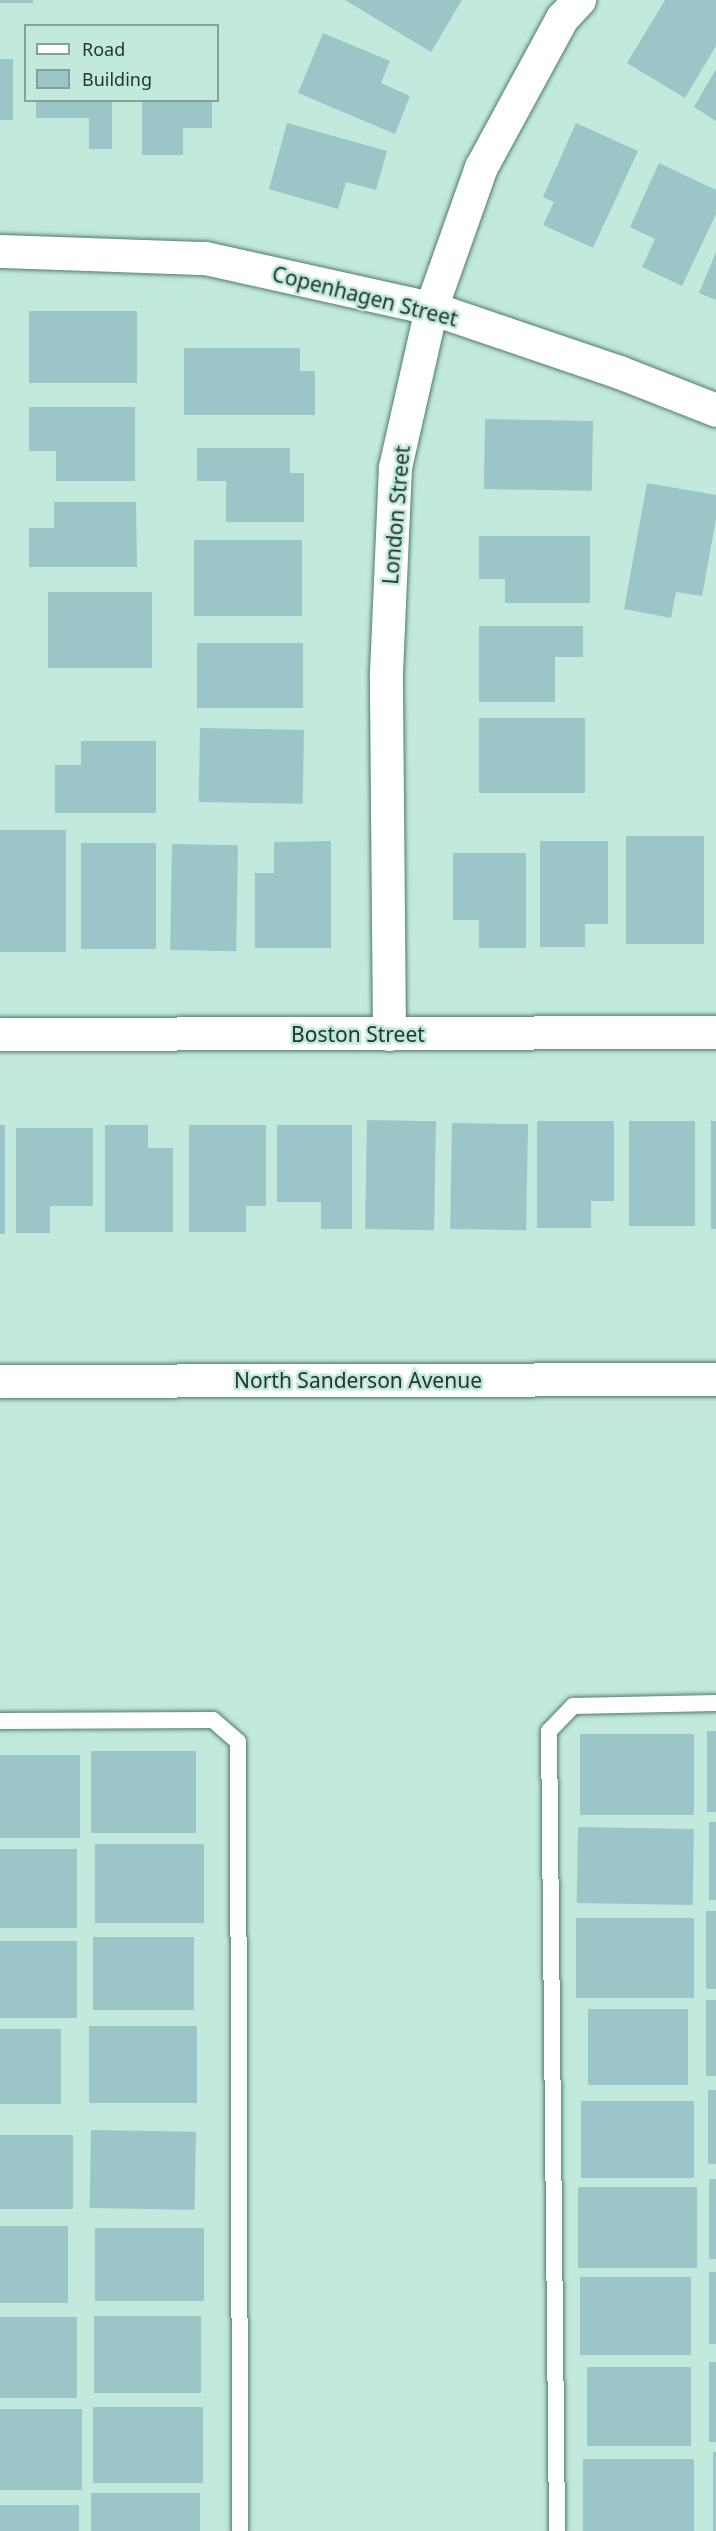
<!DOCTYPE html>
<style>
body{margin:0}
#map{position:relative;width:716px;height:2531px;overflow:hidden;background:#c1eadd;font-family:"Noto Sans",sans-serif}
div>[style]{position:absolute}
.building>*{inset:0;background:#9bc5c6;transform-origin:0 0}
.roads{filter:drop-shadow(0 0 2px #53796e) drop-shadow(0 0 2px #53796e)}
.service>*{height:16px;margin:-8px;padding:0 8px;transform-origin:8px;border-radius:8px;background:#fff}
.minor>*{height:33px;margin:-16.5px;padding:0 16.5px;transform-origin:16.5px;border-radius:16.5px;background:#fff}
.trunk>*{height:33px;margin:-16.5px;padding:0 16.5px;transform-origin:16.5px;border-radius:16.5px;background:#fff}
span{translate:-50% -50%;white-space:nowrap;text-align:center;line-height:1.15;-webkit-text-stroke:5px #c1eadd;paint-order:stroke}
.street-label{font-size:21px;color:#253530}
.legend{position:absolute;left:24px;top:24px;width:195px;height:78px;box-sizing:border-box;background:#c1eadd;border:2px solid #83a298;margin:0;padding:8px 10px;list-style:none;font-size:18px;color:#253530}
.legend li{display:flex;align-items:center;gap:12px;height:30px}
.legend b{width:30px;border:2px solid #83a298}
</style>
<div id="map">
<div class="building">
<div style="left:0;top:0;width:33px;height:3px"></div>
<div style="clip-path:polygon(345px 0,462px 0,431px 52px)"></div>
<div style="clip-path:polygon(665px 0,716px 0,716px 46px,685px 98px,627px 63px)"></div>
<div style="clip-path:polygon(323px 33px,390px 61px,381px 83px,410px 96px,395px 134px,298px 93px)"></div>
<div style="left:0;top:59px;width:13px;height:61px"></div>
<div style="clip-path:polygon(716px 69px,716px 121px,694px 107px)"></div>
<div style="clip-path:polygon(36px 100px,112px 100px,112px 149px,89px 149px,89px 118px,36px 118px)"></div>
<div style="clip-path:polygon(142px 100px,212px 100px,212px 128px,183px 128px,183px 155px,142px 155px)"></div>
<div style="clip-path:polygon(287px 123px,387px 151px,376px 190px,346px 182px,338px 209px,269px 189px)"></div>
<div style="clip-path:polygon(576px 123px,638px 151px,593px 248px,543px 225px,554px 202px,543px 197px)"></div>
<div style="clip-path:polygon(659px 163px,716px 190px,716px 214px,682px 286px,642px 267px,655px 239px,630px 227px)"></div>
<div style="clip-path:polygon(716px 252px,716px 300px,699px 293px)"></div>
<div style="left:29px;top:311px;width:108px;height:72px"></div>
<div style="clip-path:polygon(184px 348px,300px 348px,300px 371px,315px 371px,315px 415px,184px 415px)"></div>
<div style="clip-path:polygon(29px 407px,135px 407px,135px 481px,56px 481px,56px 451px,29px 451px)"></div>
<div style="left:485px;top:419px;width:108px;height:70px;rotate:1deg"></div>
<div style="clip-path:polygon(197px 448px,290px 448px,290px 473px,304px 473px,304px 522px,226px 522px,226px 481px,197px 481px)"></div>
<div style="clip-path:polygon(647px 483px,716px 495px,716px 519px,702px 596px,676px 592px,671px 618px,624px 609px)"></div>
<div style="clip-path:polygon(54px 502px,136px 502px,137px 567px,29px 567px,29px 528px,54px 528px)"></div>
<div style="clip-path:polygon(479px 536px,590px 536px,590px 603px,505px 603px,505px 579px,479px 579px)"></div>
<div style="left:194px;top:540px;width:108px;height:76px"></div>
<div style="left:48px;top:592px;width:104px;height:76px"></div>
<div style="clip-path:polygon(479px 626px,583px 626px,583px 657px,555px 657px,555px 702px,479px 702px)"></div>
<div style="left:197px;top:643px;width:106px;height:65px"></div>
<div style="left:479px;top:718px;width:106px;height:75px"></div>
<div style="left:200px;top:728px;width:104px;height:74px;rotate:1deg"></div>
<div style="clip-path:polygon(81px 741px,156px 741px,156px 813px,55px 813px,55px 765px,81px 765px)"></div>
<div style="left:0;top:830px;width:66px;height:122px"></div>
<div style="left:626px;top:836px;width:78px;height:108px"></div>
<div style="clip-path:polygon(331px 841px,331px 948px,255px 948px,255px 873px,274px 873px,274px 842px)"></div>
<div style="clip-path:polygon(540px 841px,608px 841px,608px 924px,585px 924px,585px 947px,540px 947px)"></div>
<div style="left:81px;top:843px;width:75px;height:106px"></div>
<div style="left:172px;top:844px;width:66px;height:106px;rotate:1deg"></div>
<div style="clip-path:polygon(453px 853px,526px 853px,526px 948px,479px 948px,479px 920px,453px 920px)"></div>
<div style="left:367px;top:1120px;width:69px;height:109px;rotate:1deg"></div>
<div style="clip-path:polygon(537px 1121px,614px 1121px,614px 1201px,591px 1201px,591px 1228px,537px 1228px)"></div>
<div style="left:629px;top:1121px;width:66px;height:105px"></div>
<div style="left:711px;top:1121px;width:5px;height:108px"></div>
<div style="left:452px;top:1123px;width:76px;height:106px;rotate:1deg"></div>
<div style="left:0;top:1125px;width:5px;height:109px"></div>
<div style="clip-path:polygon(105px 1125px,148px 1125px,148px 1148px,173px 1148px,173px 1232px,105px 1232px)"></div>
<div style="clip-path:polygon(189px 1125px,266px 1125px,266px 1206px,246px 1206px,246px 1232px,189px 1232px)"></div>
<div style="clip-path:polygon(277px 1125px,352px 1125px,352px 1229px,321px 1229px,321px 1202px,277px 1202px)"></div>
<div style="clip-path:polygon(16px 1128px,93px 1128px,93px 1206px,50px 1206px,50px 1233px,16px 1233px)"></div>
<div style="left:707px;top:1731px;width:9px;height:81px"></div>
<div style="left:580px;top:1734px;width:114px;height:81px"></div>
<div style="left:91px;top:1751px;width:105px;height:82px"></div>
<div style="left:0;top:1755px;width:80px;height:83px"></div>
<div style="left:709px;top:1822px;width:7px;height:78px"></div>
<div style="left:578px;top:1827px;width:116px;height:76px;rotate:1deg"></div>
<div style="left:95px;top:1844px;width:109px;height:79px"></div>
<div style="left:0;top:1849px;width:77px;height:79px"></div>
<div style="left:706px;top:1911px;width:10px;height:78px"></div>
<div style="left:576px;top:1918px;width:118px;height:80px"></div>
<div style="left:93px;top:1937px;width:101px;height:73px"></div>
<div style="left:0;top:1941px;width:77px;height:77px"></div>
<div style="left:706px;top:2000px;width:10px;height:76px"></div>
<div style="left:588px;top:2009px;width:100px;height:76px"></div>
<div style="left:89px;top:2026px;width:108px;height:77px"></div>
<div style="left:0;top:2029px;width:61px;height:75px"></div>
<div style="left:708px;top:2090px;width:8px;height:74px"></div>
<div style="left:581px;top:2101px;width:113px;height:77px"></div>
<div style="left:91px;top:2130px;width:105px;height:78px;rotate:1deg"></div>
<div style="left:0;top:2135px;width:73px;height:74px"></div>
<div style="left:709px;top:2179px;width:7px;height:80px"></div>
<div style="left:578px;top:2187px;width:119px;height:81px"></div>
<div style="left:0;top:2226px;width:68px;height:77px"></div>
<div style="left:95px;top:2228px;width:109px;height:73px"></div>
<div style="left:709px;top:2272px;width:7px;height:72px"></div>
<div style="left:580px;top:2277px;width:111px;height:78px"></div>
<div style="left:94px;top:2316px;width:107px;height:77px"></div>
<div style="left:0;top:2317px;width:77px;height:81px"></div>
<div style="left:709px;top:2362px;width:7px;height:80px"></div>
<div style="left:587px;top:2367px;width:104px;height:79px"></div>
<div style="left:93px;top:2407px;width:110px;height:76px"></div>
<div style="left:0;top:2409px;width:82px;height:81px"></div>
<div style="left:713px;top:2452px;width:3px;height:79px"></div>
<div style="left:583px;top:2459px;width:111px;height:72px"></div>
<div style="left:91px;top:2493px;width:109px;height:38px"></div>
<div style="left:0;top:2505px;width:79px;height:26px"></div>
</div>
<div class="roads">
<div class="service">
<div style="left:0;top:1721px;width:213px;rotate:-0.3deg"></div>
<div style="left:213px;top:1720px;width:33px;rotate:41deg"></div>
<div style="left:238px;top:1742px;width:789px;rotate:89.85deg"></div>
<div style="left:557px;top:2531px;width:800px;rotate:-90.57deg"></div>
<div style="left:549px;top:1731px;width:35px;rotate:-46deg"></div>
<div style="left:573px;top:1706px;width:143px;rotate:-1.2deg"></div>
</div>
<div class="minor">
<div style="left:0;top:251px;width:205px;rotate:2deg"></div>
<div style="left:205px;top:258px;width:231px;rotate:12.5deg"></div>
<div style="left:431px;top:308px;width:199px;rotate:18.8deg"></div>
<div style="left:619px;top:372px;width:104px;rotate:21.4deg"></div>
<div style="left:0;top:1034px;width:716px;rotate:-0.16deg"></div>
<div style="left:389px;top:1034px;width:362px;rotate:-90.5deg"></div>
<div style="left:386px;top:672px;width:205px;rotate:-87.5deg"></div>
<div style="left:395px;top:467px;width:163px;rotate:-77.2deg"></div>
<div style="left:431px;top:308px;width:150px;rotate:-70.5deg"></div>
<div style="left:481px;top:167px;width:170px;rotate:-61.5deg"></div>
<div style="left:562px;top:18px;width:25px;rotate:-47deg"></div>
</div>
<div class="trunk">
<div style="left:0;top:1381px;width:716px;rotate:-0.16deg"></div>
</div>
</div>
<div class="street-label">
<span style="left:365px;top:296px;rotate:14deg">Copenhagen Street</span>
<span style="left:396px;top:515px;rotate:-85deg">London Street</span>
<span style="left:358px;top:1034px">Boston Street</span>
<span style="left:358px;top:1380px">North Sanderson Avenue</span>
</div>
<ul class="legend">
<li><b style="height:8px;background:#fff"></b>Road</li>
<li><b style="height:16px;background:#9bc5c6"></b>Building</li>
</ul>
</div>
